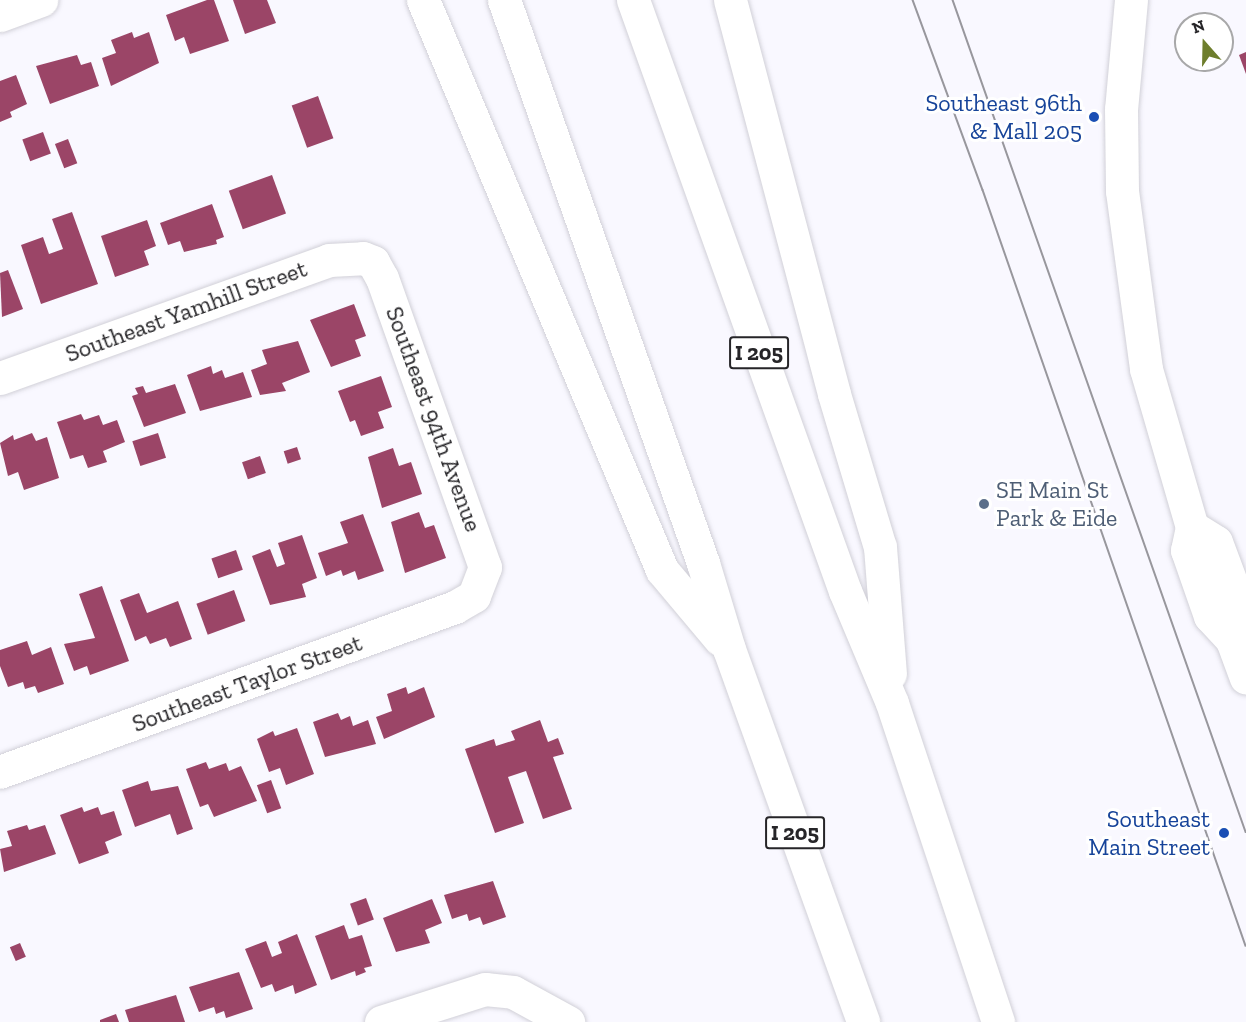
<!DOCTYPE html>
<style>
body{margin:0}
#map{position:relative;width:1246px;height:1022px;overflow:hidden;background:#f9f8ff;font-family:"Zilla Slab",serif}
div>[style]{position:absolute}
.building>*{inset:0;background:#9b4567;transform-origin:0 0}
.roads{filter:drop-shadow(0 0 2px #d1d0d8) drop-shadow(0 0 2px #d1d0d8)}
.minor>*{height:33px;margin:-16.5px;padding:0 16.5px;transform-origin:16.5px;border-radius:16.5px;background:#fff}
.highway>*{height:33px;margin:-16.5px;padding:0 16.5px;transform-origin:16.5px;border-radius:16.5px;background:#fff}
.tram>*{height:1.5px;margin:-0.75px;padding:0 0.75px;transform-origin:0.75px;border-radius:0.75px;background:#98979d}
.dots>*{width:16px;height:16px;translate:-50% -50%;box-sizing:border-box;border:3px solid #fff;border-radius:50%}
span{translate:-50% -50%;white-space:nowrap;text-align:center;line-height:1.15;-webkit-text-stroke:6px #fff;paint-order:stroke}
.shield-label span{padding:2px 4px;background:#fff;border:2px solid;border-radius:4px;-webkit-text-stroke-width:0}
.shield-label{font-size:22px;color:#262528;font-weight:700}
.transit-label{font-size:24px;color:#164399}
.right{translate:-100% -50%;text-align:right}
.street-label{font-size:24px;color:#262528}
.service-label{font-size:24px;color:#4e5e75}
.left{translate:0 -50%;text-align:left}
.north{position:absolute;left:1174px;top:12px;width:60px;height:60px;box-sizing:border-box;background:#fff;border:2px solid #a8a8a9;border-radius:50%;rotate:340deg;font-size:16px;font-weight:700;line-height:24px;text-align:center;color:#262528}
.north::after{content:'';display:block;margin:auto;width:21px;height:27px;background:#6e7e2d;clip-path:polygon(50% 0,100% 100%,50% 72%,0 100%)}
</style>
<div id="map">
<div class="building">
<div style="clip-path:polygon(207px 0,214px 0,229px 41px,190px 54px,184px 37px,175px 41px,166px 15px)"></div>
<div style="clip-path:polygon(233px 0,267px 0,276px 23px,245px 34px)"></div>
<div style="clip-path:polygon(132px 32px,134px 38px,149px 32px,159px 63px,111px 86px,102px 58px,116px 53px,111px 40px)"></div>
<div style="clip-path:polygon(1246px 52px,1246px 74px,1239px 55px)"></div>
<div style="clip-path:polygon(77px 55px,81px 65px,91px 62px,99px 86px,50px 104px,36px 66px)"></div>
<div style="clip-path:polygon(16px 75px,27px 104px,10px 112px,12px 117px,0 122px,0 81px)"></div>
<div style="left:318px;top:96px;width:45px;height:28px;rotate:70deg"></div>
<div style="left:43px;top:132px;width:23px;height:22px;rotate:70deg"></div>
<div style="left:68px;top:139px;width:26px;height:14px;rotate:69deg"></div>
<div style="left:272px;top:175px;width:41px;height:46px;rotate:70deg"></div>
<div style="clip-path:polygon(212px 204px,224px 237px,216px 240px,217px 244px,184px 252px,180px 241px,168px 245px,160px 223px)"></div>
<div style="clip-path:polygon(72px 212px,98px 284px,41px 304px,21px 245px,43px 237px,49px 254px,63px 249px,52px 219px)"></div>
<div style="clip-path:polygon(147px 220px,156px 246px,144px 251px,149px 265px,115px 277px,101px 236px)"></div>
<div style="clip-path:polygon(8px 270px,23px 309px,2px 317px,0 273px)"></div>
<div style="clip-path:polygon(354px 304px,366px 336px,355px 340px,361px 356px,331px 367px,310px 320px)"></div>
<div style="clip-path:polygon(298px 341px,310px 372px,282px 383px,286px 391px,260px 395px,251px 370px,267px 364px,262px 350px)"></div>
<div style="clip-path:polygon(211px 366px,213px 374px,222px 370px,225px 378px,243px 372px,252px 397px,200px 411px,187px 375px)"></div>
<div style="clip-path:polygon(381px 376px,392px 407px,378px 412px,384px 428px,361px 436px,355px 420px,350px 422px,338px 391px)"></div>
<div style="clip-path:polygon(175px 384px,186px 413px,144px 427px,132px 396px,138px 394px,135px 388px,143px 386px,146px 393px)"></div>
<div style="clip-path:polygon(81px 414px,84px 420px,99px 415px,103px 425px,117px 420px,125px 442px,103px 451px,107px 462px,88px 468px,83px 455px,70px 459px,57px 422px)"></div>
<div style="clip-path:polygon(32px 433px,36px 441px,47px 437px,59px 478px,24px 490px,18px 472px,8px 476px,0 443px,13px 435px,14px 440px)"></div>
<div style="left:158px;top:433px;width:26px;height:27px;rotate:72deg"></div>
<div style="left:297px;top:447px;width:13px;height:14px;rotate:72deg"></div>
<div style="clip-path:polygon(393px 448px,399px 466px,411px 462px,422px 494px,382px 508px,368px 457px)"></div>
<div style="left:260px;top:456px;width:18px;height:19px;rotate:71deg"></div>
<div style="clip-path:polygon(419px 512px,425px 528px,434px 525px,446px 558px,405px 573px,391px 522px)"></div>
<div style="clip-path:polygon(363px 514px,384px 571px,358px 580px,355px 571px,343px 576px,341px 570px,326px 576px,318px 553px,348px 543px,340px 522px)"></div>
<div style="clip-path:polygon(302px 535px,317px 578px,302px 584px,306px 597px,270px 605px,252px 556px,270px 549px,277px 567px,285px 564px,278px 543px)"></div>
<div style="left:236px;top:550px;width:21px;height:26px;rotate:71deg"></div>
<div style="clip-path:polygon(102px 586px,129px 661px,90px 675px,87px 666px,74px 671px,64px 644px,95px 638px,79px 594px)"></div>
<div style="left:234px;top:590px;width:33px;height:40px;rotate:70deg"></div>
<div style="clip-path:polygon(139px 593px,147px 613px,178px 601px,192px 639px,170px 647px,166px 638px,150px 644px,146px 636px,135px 641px,120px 600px)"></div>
<div style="clip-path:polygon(27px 641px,32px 655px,51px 647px,64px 684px,38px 693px,35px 686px,25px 689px,23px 682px,8px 687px,0 666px,0 650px)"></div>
<div style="clip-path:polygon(406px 687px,408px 694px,424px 687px,435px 717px,384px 739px,376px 717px,392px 711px,387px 694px)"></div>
<div style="clip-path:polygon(338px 713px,341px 720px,350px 716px,353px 726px,368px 720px,376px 744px,325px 757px,313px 722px)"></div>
<div style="clip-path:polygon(540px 720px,548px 742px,558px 738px,564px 754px,553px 757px,572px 809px,543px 819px,526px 771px,508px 777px,524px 823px,495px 833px,465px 749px,494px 739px,496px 746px,515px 740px,511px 731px)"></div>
<div style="clip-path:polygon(297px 728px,314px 774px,286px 785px,280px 768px,269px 772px,257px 739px,273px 731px,275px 736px)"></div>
<div style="clip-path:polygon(206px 762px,209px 769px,226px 763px,229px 771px,241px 766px,257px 801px,214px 817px,208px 804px,200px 807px,186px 769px)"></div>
<div style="left:271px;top:780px;width:30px;height:15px;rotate:70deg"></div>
<div style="clip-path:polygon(148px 781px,151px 791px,178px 786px,193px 829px,177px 835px,170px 814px,135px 827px,122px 790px)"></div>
<div style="clip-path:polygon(82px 807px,84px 812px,98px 807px,101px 815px,114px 811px,122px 835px,105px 842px,109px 853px,79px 864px,60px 815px)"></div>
<div style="clip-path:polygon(27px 825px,29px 830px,45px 825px,56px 854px,4px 872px,0 849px,12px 846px,7px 831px)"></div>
<div style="clip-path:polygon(493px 881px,506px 917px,483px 925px,480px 917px,469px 921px,467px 914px,452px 919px,444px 895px)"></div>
<div style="left:366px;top:898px;width:23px;height:17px;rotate:70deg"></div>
<div style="clip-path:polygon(432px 899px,442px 923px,425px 930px,430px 943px,396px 952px,383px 918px)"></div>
<div style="clip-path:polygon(344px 925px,349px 939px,362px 935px,372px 966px,364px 968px,366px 972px,356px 976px,355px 971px,331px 980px,315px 936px)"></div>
<div style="clip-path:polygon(297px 934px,317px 985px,295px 994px,293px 985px,275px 992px,272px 984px,261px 988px,245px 949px,266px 941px,272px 957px,282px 953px,278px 942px)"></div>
<div style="left:20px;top:943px;width:15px;height:11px;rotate:67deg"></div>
<div style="clip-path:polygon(239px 972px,253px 1009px,226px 1018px,224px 1011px,216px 1014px,214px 1007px,199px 1012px,189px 987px)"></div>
<div style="clip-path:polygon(176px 995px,185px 1022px,129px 1022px,125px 1010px)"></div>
<div style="clip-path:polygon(116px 1014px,119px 1022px,100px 1022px,100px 1020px)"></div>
</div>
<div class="roads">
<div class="minor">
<div style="left:1131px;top:0;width:109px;rotate:95.2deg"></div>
<div style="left:1121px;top:109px;width:82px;rotate:89.3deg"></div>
<div style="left:1122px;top:191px;width:180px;rotate:82.3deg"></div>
<div style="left:1146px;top:369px;width:165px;rotate:73.8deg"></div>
<div style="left:1192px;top:527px;width:24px;rotate:102deg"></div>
<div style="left:1187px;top:550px;width:70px;rotate:70.8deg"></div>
<div style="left:1210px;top:616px;width:33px;rotate:47deg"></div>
<div style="left:1232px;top:640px;width:40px;rotate:69.8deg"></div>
<div style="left:0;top:15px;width:44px;rotate:-20.1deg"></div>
<div style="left:0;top:378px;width:350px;rotate:-19.7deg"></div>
<div style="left:329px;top:260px;width:34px;rotate:-3deg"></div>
<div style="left:363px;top:258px;width:11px;rotate:22deg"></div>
<div style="left:373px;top:262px;width:18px;rotate:61deg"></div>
<div style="left:382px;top:278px;width:307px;rotate:70.4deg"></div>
<div style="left:485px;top:567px;width:31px;rotate:111deg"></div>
<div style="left:474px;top:596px;width:22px;rotate:150deg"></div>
<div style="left:455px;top:607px;width:484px;rotate:160.1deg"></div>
<div style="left:1192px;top:527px;width:28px;rotate:32deg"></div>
<div style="left:1216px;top:542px;width:66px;rotate:69.6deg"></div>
<div style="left:1239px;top:604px;width:37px;rotate:101deg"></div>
<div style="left:381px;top:1022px;width:109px;rotate:-17.6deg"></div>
<div style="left:485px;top:989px;width:28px;rotate:6deg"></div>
<div style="left:513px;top:992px;width:63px;rotate:28.6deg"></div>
</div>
<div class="highway">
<div style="left:423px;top:0;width:618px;rotate:67.25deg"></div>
<div style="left:662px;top:570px;width:90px;rotate:50deg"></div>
<div style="left:504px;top:0;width:597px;rotate:70.53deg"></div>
<div style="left:703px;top:563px;width:90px;rotate:73.2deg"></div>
<div style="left:729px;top:649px;width:396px;rotate:70.2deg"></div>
<div style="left:633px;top:0;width:628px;rotate:70.27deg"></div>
<div style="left:845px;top:591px;width:121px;rotate:67.2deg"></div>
<div style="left:892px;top:703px;width:336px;rotate:71.6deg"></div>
<div style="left:730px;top:0;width:407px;rotate:75.2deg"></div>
<div style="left:834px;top:394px;width:160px;rotate:73.3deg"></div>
<div style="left:880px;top:547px;width:127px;rotate:85.5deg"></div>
</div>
</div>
<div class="tram">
<div style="left:913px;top:0;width:202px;rotate:69.8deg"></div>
<div style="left:983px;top:190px;width:800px;rotate:70.82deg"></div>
<div style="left:953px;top:0;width:882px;rotate:70.6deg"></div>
</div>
<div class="dots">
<div style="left:1094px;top:117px;background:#1a4fb4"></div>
<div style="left:984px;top:504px;background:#5c6f8a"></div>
<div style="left:1224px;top:833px;background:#1a4fb4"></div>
</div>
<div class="shield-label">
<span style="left:759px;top:353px">I 205</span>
<span style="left:795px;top:833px">I 205</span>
</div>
<div class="transit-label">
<span class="right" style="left:1082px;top:117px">Southeast 96th<br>&amp; Mall 205</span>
<span class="right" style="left:1210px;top:833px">Southeast<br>Main Street</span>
</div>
<div class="street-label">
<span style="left:186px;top:311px;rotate:-20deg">Southeast Yamhill Street</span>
<span style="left:434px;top:419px;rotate:70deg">Southeast 94th Avenue</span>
<span style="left:247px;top:683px;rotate:-20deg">Southeast Taylor Street</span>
</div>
<div class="service-label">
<span class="left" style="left:996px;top:504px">SE Main St<br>Park &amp; Eide</span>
</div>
<div class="north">N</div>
</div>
